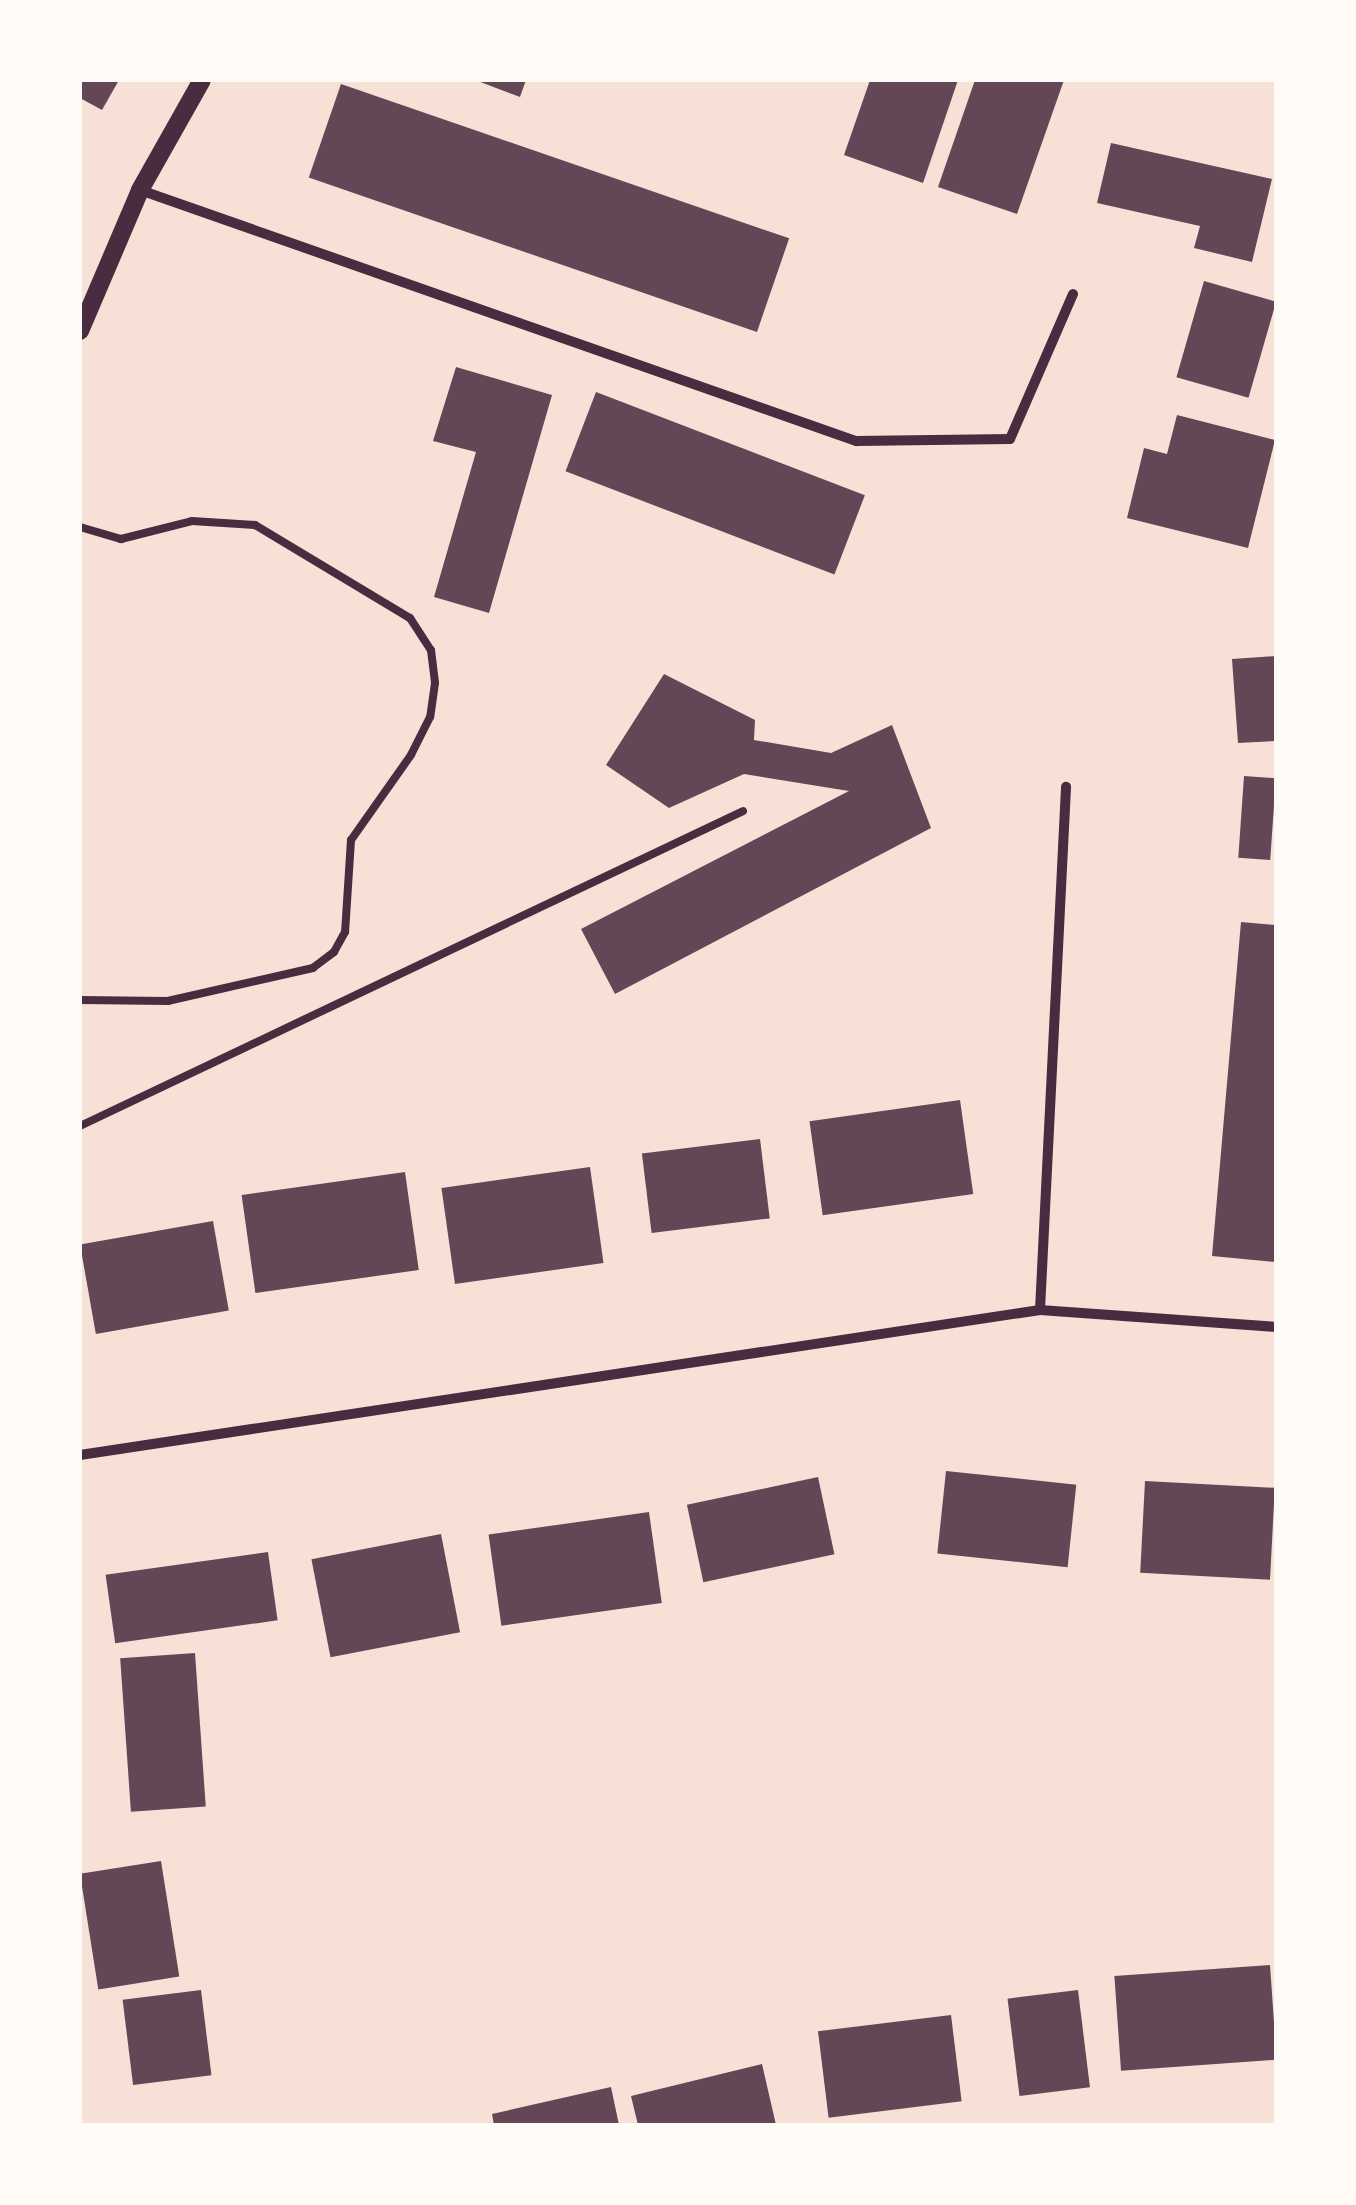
<!DOCTYPE html>
<style>
body{margin:0}
#map{position:relative;width:1356px;height:2205px;overflow:hidden;background:#f7e1d7;font-family:Poppins,sans-serif}
div>[style]{position:absolute}
.building>*{inset:0;background:#644757;transform-origin:0 0}
.service>*{height:8px;margin:-4px;padding:0 4px;transform-origin:4px;border-radius:4px;background:#4a2c40}
.minor>*{height:10px;margin:-5px;padding:0 5px;transform-origin:5px;border-radius:5px;background:#4a2c40}
.tertiary>*{height:18px;margin:-9px;padding:0 9px;transform-origin:9px;border-radius:9px;background:#4a2c40}
span{translate:-50% -50%;white-space:nowrap;text-align:center;line-height:1.15;-webkit-text-stroke:10px #fffaf5;paint-order:stroke}
.frame{position:absolute;inset:0;border:82px solid #fffaf5;pointer-events:none}
</style>
<div id="map">
<div class="building">
<div style="clip-path:polygon(80px 80px,119px 80px,102px 110px,80px 98px)"></div>
<div style="clip-path:polygon(475px 80px,526px 80px,520px 97px)"></div>
<div style="clip-path:polygon(870px 80px,958px 80px,923px 183px,844px 155px)"></div>
<div style="clip-path:polygon(975px 80px,1064px 80px,1017px 214px,938px 187px)"></div>
<div style="left:341px;top:84px;width:474px;height:99px;rotate:19deg"></div>
<div style="clip-path:polygon(1111px 143px,1272px 179px,1252px 262px,1194px 248px,1200px 226px,1097px 203px)"></div>
<div style="left:1204px;top:281px;width:75px;height:100px;rotate:16deg"></div>
<div style="clip-path:polygon(456px 367px,552px 395px,489px 613px,434px 597px,476px 452px,433px 441px)"></div>
<div style="left:596px;top:392px;width:288px;height:85px;rotate:21deg"></div>
<div style="clip-path:polygon(1177px 415px,1275px 440px,1248px 548px,1127px 518px,1144px 448px,1167px 454px)"></div>
<div style="clip-path:polygon(1276px 656px,1276px 741px,1238px 743px,1232px 659px)"></div>
<div style="clip-path:polygon(664px 674px,755px 720px,754px 740px,831px 753px,892px 725px,931px 828px,615px 994px,581px 929px,849px 791px,744px 774px,669px 808px,606px 765px)"></div>
<div style="left:1244px;top:776px;width:32px;height:82px;rotate:4deg"></div>
<div style="clip-path:polygon(1241px 922px,1276px 925px,1276px 1262px,1212px 1256px)"></div>
<div style="left:960px;top:1100px;width:95px;height:152px;rotate:82deg"></div>
<div style="left:760px;top:1139px;width:80px;height:119px;rotate:83deg"></div>
<div style="left:590px;top:1167px;width:97px;height:150px;rotate:82deg"></div>
<div style="left:405px;top:1172px;width:99px;height:165px;rotate:82deg"></div>
<div style="left:213px;top:1221px;width:91px;height:135px;rotate:80deg"></div>
<div style="left:946px;top:1471px;width:131px;height:83px;rotate:6deg"></div>
<div style="left:818px;top:1477px;width:79px;height:134px;rotate:78deg"></div>
<div style="left:1145px;top:1481px;width:130px;height:92px;rotate:3deg"></div>
<div style="left:649px;top:1512px;width:92px;height:162px;rotate:82deg"></div>
<div style="left:441px;top:1534px;width:100px;height:132px;rotate:79deg"></div>
<div style="left:268px;top:1552px;width:69px;height:164px;rotate:82deg"></div>
<div style="left:195px;top:1653px;width:154px;height:75px;rotate:86deg"></div>
<div style="left:161px;top:1861px;width:117px;height:82px;rotate:81deg"></div>
<div style="left:1270px;top:1965px;width:95px;height:156px;rotate:86deg"></div>
<div style="left:201px;top:1990px;width:86px;height:79px;rotate:83deg"></div>
<div style="left:1078px;top:1990px;width:98px;height:71px;rotate:83deg"></div>
<div style="left:951px;top:2015px;width:87px;height:134px;rotate:83deg"></div>
<div style="clip-path:polygon(762px 2064px,776px 2125px,638px 2125px,631px 2096px)"></div>
<div style="clip-path:polygon(611px 2087px,619px 2125px,494px 2125px,492px 2114px)"></div>
</div>
<div class="service">
<div style="left:80px;top:527px;width:43px;rotate:16.3deg"></div>
<div style="left:121px;top:539px;width:73px;rotate:-14.2deg"></div>
<div style="left:192px;top:521px;width:63px;rotate:3.6deg"></div>
<div style="left:255px;top:525px;width:181px;rotate:31deg"></div>
<div style="left:410px;top:618px;width:38px;rotate:57deg"></div>
<div style="left:431px;top:650px;width:33px;rotate:83deg"></div>
<div style="left:435px;top:683px;width:34px;rotate:98deg"></div>
<div style="left:430px;top:717px;width:42px;rotate:116.6deg"></div>
<div style="left:411px;top:755px;width:104px;rotate:125.2deg"></div>
<div style="left:351px;top:840px;width:92px;rotate:93.7deg"></div>
<div style="left:345px;top:932px;width:23px;rotate:119deg"></div>
<div style="left:334px;top:952px;width:26px;rotate:143deg"></div>
<div style="left:313px;top:968px;width:149px;rotate:167.2deg"></div>
<div style="left:168px;top:1001px;width:88px;rotate:-179.3deg"></div>
<div style="left:80px;top:1126px;width:734px;rotate:-25.41deg"></div>
</div>
<div class="minor">
<div style="left:140px;top:190px;width:759px;rotate:19.32deg"></div>
<div style="left:856px;top:441px;width:154px;rotate:-0.7deg"></div>
<div style="left:1010px;top:439px;width:158px;rotate:-66.5deg"></div>
<div style="left:1040px;top:1310px;width:524px;rotate:-87.15deg"></div>
<div style="left:80px;top:1455px;width:971px;rotate:-8.59deg"></div>
<div style="left:1040px;top:1310px;width:237px;rotate:4.1deg"></div>
</div>
<div class="tertiary">
<div style="left:80px;top:331px;width:153px;rotate:-66.9deg"></div>
<div style="left:140px;top:190px;width:126px;rotate:-60.6deg"></div>
</div>
<div class="frame"></div>
</div>
